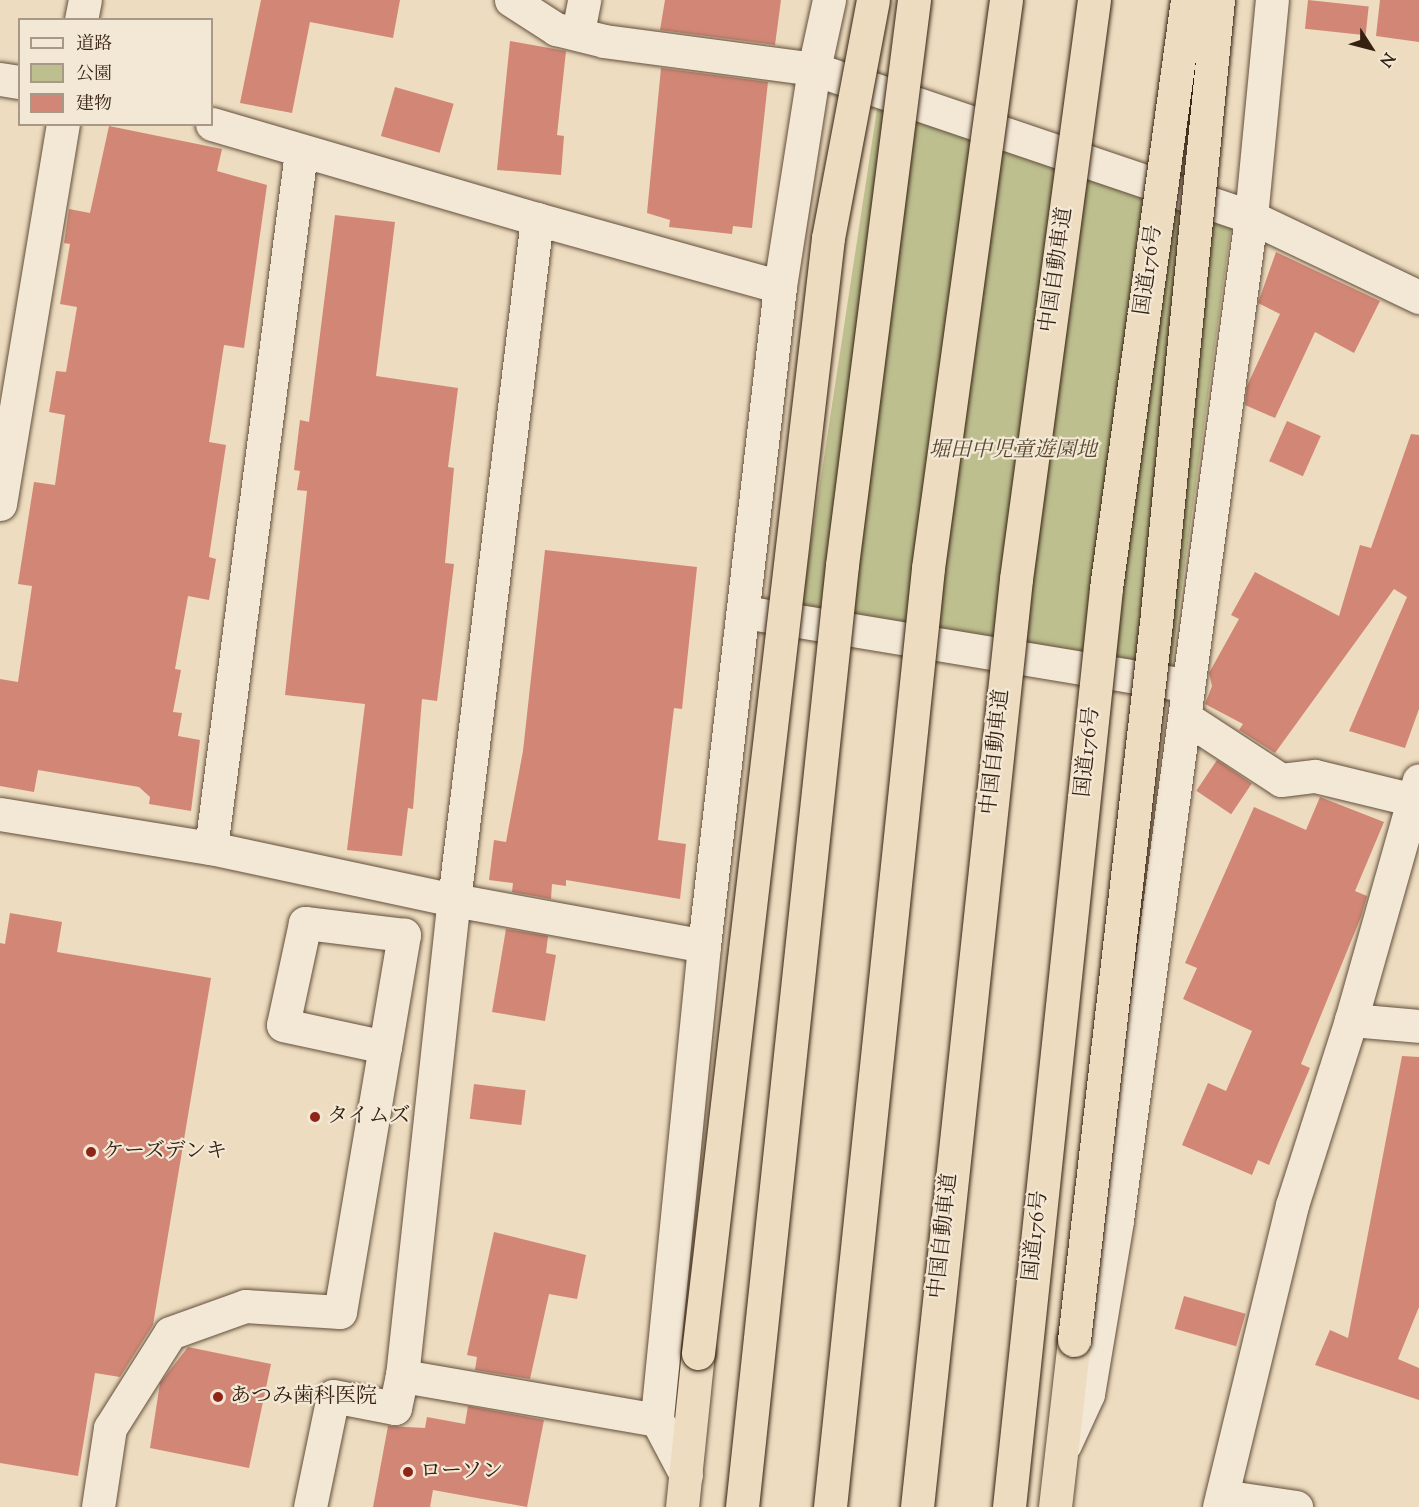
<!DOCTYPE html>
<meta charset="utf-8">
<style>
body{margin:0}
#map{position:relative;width:1419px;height:1507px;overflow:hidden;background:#eddcbf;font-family:"Sorts Mill Goudy","Noto Serif JP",serif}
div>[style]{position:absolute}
.green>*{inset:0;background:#bdbf8f}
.building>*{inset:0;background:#d28776;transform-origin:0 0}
.roads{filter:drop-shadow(0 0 2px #634f3c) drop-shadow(0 0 2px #634f3c)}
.minor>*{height:33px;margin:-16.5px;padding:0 16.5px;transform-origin:16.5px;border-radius:16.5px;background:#f3e8d5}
.highway>*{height:33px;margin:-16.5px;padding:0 16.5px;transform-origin:16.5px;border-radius:16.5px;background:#eddcbf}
.bridges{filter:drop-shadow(0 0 2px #352011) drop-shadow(0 0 2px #352011)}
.highway-bridge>*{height:33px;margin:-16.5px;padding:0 16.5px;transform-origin:16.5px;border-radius:16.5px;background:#eddcbf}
.dots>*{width:16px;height:16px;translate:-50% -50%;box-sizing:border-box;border:3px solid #f3e8d5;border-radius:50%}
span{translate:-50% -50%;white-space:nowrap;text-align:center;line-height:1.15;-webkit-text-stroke:4.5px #f3e8d5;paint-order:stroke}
.street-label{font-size:21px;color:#352011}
.park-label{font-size:21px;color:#574830;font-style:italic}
.poi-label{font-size:21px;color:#352011}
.left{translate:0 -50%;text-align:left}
.legend{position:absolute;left:18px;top:18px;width:195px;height:108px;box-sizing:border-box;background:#f3e8d5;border:2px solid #a79887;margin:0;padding:8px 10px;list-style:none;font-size:18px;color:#352011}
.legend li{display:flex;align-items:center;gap:12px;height:30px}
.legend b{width:30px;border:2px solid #a79887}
.north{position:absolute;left:1341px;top:18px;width:60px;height:60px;-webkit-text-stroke:4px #f3e8d5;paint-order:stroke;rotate:126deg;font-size:16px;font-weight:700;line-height:24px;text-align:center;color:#352011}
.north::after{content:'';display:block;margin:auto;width:21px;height:27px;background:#352011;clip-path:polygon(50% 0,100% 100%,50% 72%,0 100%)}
</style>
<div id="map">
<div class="green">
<div style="clip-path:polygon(878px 103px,1232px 219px,1171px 668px,801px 609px)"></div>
</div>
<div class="building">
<div style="clip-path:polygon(261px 0,400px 0,393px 38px,310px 22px,292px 113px,240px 103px)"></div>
<div style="clip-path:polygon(665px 0,781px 0,775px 45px,660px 30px)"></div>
<div style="left:1308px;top:0;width:61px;height:29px;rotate:6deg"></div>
<div style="clip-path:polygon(1380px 0,1419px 0,1419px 42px,1376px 36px)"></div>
<div style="clip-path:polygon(510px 41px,566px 51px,557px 135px,564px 136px,561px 175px,497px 170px)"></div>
<div style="clip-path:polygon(661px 68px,768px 82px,752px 228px,733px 226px,732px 234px,669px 227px,670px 220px,647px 213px)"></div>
<div style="left:395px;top:87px;width:61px;height:51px;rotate:16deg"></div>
<div style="clip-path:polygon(109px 126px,222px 149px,217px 171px,267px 185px,244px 348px,224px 345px,209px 442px,226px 445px,209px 557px,216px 559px,209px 600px,188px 596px,175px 669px,181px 670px,173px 712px,182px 713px,178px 736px,200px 740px,191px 811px,149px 804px,150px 797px,139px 787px,38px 770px,34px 792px,0 786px,0 679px,18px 682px,32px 586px,18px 584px,34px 482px,55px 485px,65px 415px,49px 412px,56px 371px,66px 372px,77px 307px,60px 304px,70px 244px,64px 243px,69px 209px,90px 213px)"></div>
<div style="clip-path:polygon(335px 215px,395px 222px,376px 376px,458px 388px,448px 467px,454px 468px,445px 563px,454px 564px,444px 646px,437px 701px,422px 699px,413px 809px,408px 808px,402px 856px,347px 850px,365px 704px,285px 695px,307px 491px,297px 490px,300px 471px,294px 470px,300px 420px,309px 422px)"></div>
<div style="clip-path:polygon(1276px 252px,1380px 301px,1354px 353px,1315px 332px,1275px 418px,1245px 405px,1247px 386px,1280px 314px,1258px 303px)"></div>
<div style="left:1287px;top:421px;width:37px;height:44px;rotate:24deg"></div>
<div style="clip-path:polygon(1411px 434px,1419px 435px,1419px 709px,1405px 748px,1349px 731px,1407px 597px,1394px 589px,1275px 753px,1239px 730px,1243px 724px,1205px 704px,1212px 686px,1209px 673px,1239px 619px,1231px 615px,1255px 572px,1339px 616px,1360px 545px,1371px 548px)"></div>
<div style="clip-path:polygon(545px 550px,697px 567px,682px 709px,674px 708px,658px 840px,686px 844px,680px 899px,566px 880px,566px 886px,552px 884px,551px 899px,512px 892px,513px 883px,489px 880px,494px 840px,506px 842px,523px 751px)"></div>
<div style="left:1217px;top:760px;width:42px;height:37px;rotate:34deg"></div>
<div style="clip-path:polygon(1320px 797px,1384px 822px,1355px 891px,1367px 896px,1361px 917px,1301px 1064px,1310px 1068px,1269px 1165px,1258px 1160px,1252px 1175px,1182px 1145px,1208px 1083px,1226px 1091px,1252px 1031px,1183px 999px,1197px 968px,1185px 963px,1254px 807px,1306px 830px)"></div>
<div style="clip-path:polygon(10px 913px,62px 922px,57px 952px,211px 978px,153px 1325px,120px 1377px,95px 1373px,78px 1476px,0 1463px,0 943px,5px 944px)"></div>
<div style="clip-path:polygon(506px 929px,548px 936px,546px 953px,556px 955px,545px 1021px,492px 1012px)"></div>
<div style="clip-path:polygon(1402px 1056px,1419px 1057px,1419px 1307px,1398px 1359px,1419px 1368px,1419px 1400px,1315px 1365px,1330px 1330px,1348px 1338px)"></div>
<div style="left:474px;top:1084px;width:52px;height:35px;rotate:7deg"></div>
<div style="clip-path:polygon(494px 1232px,586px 1255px,577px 1299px,549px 1294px,530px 1379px,475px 1370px,477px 1357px,467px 1355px)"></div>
<div style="left:1184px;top:1296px;width:64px;height:34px;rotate:16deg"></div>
<div style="clip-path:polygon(188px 1347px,271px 1364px,249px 1468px,150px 1448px,160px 1383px)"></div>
<div style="clip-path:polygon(468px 1406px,544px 1420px,527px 1507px,433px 1490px,430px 1507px,373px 1507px,388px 1426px,425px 1428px,427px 1417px,465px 1424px)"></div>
</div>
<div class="roads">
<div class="minor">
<div style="left:511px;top:0;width:54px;rotate:32.8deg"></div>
<div style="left:556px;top:29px;width:49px;rotate:14deg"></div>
<div style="left:604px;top:41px;width:212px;rotate:7.6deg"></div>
<div style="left:814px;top:69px;width:221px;rotate:98.9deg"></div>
<div style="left:780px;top:287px;width:663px;rotate:96.58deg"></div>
<div style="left:704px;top:946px;width:476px;rotate:95.7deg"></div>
<div style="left:657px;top:1420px;width:62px;rotate:62.2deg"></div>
<div style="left:829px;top:0;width:71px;rotate:102.3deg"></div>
<div style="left:814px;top:69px;width:461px;rotate:18.7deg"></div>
<div style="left:1251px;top:217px;width:186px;rotate:25.5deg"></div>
<div style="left:81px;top:20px;width:20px;rotate:-79deg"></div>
<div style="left:578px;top:32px;width:33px;rotate:-79deg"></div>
<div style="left:0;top:79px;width:20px;rotate:9deg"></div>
<div style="left:212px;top:124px;width:339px;rotate:16.3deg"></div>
<div style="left:0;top:504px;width:385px;rotate:-80.6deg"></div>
<div style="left:756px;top:614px;width:428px;rotate:9.4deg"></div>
<div style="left:1186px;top:718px;width:113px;rotate:33.1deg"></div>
<div style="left:1281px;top:780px;width:34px;rotate:-7deg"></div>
<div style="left:1315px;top:776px;width:102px;rotate:13.6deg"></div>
<div style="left:0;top:814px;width:214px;rotate:9.2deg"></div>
<div style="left:211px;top:848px;width:249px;rotate:12.1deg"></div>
<div style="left:454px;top:900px;width:686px;rotate:-83.05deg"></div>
<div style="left:537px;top:219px;width:252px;rotate:15.6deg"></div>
<div style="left:211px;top:848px;width:702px;rotate:-82.63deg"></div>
<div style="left:1351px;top:1020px;width:68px;rotate:5deg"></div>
<div style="left:657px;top:1420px;width:259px;rotate:-170.2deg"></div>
<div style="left:402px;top:1376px;width:479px;rotate:-83.8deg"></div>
<div style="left:454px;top:900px;width:254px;rotate:10.4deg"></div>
<div style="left:1065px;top:1444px;width:55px;rotate:-65.3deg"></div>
<div style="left:1088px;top:1394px;width:176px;rotate:-80.5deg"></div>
<div style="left:1117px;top:1220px;width:1012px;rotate:-82.39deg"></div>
<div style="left:1251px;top:217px;width:218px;rotate:-84.5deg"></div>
<div style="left:1222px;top:1496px;width:75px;rotate:8.5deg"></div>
<div style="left:98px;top:1507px;width:80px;rotate:-81.4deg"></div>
<div style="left:110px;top:1428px;width:112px;rotate:-57.7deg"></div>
<div style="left:170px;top:1333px;width:80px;rotate:-19.8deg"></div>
<div style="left:245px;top:1306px;width:95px;rotate:3.6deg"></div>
<div style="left:340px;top:1312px;width:269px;rotate:-80.4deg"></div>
<div style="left:385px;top:1047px;width:114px;rotate:-80.4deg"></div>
<div style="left:404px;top:935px;width:100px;rotate:-173.1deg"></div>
<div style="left:305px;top:923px;width:104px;rotate:102.2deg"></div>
<div style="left:283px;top:1025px;width:104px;rotate:12.2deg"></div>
<div style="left:310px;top:1507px;width:113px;rotate:-78.3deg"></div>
<div style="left:333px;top:1396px;width:63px;rotate:11deg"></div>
<div style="left:395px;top:1408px;width:33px;rotate:-78deg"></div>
<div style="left:1219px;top:1507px;width:311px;rotate:-76.4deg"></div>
<div style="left:1292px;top:1205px;width:194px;rotate:-72.3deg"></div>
<div style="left:1351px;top:1020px;width:249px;rotate:-74.2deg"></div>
</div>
<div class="highway">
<div style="left:682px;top:1507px;width:155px;rotate:-84.1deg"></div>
<div style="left:1055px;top:1507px;width:168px;rotate:-83.5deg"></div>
</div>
</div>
<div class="bridges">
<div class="highway-bridge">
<div style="left:1074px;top:1340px;width:722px;rotate:-83.48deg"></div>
<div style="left:1156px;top:623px;width:626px;rotate:-84.32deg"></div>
<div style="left:698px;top:1353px;width:1123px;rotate:-83.35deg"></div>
<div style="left:828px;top:238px;width:242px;rotate:-79.3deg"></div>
<div style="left:742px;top:1507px;width:947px;rotate:-83.94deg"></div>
<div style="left:842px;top:565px;width:570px;rotate:-82.74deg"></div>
<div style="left:830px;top:1507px;width:944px;rotate:-84.04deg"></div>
<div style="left:928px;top:568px;width:573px;rotate:-82.18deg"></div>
<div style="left:917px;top:1507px;width:933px;rotate:-83.91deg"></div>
<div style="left:1016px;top:579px;width:584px;rotate:-82.33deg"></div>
<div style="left:1009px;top:1507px;width:924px;rotate:-83.97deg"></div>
<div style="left:1106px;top:588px;width:594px;rotate:-82.16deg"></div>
</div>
</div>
<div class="dots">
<div style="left:315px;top:1117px;background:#8f2418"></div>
<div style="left:91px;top:1152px;background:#8f2418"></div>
<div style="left:218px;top:1397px;background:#8f2418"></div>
<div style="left:408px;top:1472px;background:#8f2418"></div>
</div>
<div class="street-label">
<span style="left:1057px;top:270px;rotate:-82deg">中国自動車道</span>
<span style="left:1149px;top:270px;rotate:-82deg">国道176号</span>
<span style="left:996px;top:752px;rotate:-84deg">中国自動車道</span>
<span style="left:1088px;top:752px;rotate:-84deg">国道176号</span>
<span style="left:944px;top:1236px;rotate:-84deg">中国自動車道</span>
<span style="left:1036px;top:1236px;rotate:-84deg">国道176号</span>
</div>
<div class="park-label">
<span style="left:1013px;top:451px">堀田中児童遊園地</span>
</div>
<div class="poi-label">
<span class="left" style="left:327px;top:1117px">タイムズ</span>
<span class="left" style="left:103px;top:1152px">ケーズデンキ</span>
<span class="left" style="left:230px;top:1397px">あつみ歯科医院</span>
<span class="left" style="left:420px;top:1472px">ローソン</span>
</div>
<ul class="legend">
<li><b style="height:8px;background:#f3e8d5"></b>道路</li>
<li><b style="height:16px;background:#bdbf8f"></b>公園</li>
<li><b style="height:16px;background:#d28776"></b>建物</li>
</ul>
<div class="north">N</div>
</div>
